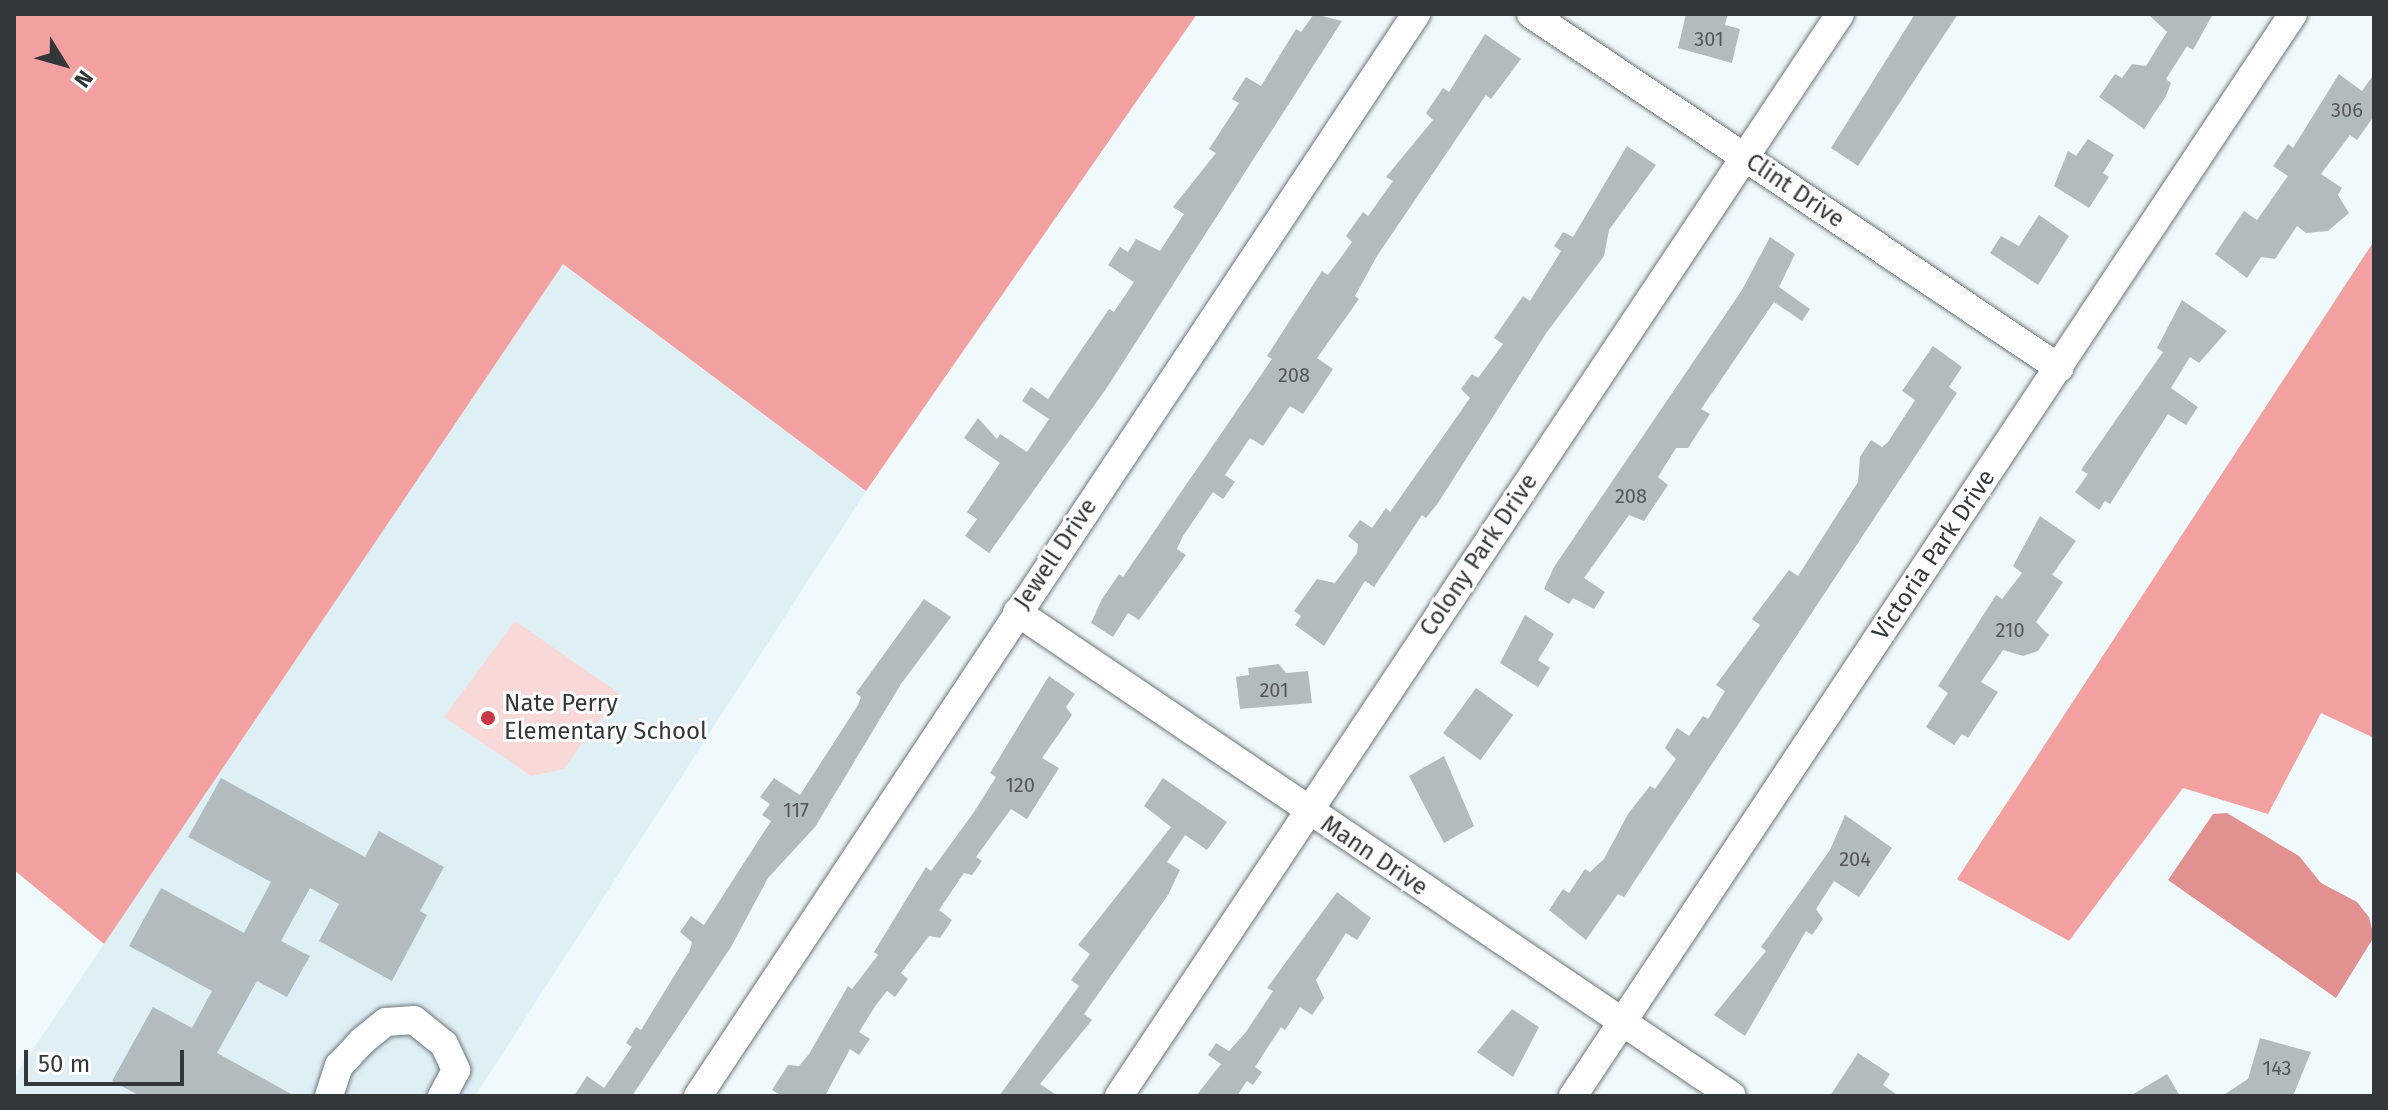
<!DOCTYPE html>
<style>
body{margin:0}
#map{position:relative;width:2388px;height:1110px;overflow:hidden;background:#f0fafd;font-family:"Fira Sans",sans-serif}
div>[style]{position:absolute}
.built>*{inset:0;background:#def0f6}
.green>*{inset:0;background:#f9d9d8}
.forest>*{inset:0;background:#f2a1a0}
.water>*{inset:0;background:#e29191}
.building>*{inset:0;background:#b2bbbe;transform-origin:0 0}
.roads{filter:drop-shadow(0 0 2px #6c7578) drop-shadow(0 0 2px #6c7578)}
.minor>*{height:28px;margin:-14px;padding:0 14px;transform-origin:14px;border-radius:14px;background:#fff}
.dots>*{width:22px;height:22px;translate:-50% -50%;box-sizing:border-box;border:4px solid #fff;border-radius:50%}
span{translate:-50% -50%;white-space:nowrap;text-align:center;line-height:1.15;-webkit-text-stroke:6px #fff;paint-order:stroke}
.number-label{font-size:20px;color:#54585a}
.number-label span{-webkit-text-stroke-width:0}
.street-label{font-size:24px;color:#343739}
.poi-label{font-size:24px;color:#343739}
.left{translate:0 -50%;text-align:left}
.frame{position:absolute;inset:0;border:16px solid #343739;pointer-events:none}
.north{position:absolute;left:24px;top:24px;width:80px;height:80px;-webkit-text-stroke:6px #fff;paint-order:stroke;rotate:127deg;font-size:22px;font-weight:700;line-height:32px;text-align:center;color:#343739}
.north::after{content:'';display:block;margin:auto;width:28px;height:36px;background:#343739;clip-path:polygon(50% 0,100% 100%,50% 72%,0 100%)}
.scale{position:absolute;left:24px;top:1050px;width:160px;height:36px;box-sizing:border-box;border:4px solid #343739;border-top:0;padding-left:10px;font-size:24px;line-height:28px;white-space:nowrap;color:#343739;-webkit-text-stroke:6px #fff;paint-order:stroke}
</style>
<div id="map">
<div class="built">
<div style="clip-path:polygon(563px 264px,866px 491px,475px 1096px,14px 1096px,14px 1077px)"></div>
</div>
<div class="green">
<div style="clip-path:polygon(515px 621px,619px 693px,564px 769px,531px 776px,444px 717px)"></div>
</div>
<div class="forest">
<div style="clip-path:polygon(14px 14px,1197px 14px,866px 491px,563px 264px,104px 944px,14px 870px)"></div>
<div style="clip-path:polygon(2374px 241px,2374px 738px,2321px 713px,2268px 814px,2183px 788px,2069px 941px,1957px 879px)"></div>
</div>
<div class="water">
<div style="clip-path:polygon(2227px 813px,2299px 856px,2321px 883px,2357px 902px,2369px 917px,2374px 937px,2336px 998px,2168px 880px,2213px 814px)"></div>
</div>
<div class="building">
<div style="clip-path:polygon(1314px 14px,1342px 21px,1106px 389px,989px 553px,965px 536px,977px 519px,967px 512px,1000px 463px,964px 438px,978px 418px,997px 439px,1000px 434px,1027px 452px,1049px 419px,1022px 401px,1031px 387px,1048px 399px,1109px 309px,1114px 312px,1134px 282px,1108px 265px,1120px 247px,1128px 252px,1136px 239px,1160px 251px,1184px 214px,1173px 207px,1216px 153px,1209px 149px,1239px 103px,1232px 99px,1246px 77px,1261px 86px,1296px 29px,1301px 32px)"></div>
<div style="clip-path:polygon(1686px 14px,1728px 14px,1725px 25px,1740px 29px,1732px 63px,1678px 48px)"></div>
<div style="clip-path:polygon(1915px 14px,1958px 14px,1858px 166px,1831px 148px)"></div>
<div style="clip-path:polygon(2148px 14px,2213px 14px,2193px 50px,2187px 46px,2166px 79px,2171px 83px,2166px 96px,2144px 129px,2099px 97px,2115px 74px,2122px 78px,2132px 64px,2146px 66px,2167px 32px)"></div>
<div style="clip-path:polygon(1485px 34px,1521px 59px,1491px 99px,1486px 95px,1377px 256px,1355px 296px,1359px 299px,1317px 358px,1333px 369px,1322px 386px,1303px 414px,1290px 406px,1263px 446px,1250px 438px,1225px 475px,1235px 482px,1223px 499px,1213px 492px,1183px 536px,1177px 549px,1186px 555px,1139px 620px,1128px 613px,1113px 637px,1091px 623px,1102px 599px,1119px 574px,1123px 577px,1272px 359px,1267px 356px,1322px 271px,1328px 275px,1352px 242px,1346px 236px,1363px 212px,1368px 216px,1393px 181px,1386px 177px,1433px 120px,1426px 113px,1443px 88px,1449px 92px)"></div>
<div style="clip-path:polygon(2339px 74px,2362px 91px,2374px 74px,2374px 116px,2357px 140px,2350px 135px,2321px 174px,2342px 188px,2338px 195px,2349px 213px,2328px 231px,2306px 233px,2297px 226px,2275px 259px,2261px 257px,2247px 278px,2215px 254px,2244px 211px,2257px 220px,2288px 176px,2273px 166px,2288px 144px,2293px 148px)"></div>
<div style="clip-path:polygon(2088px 139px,2114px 155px,2103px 173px,2109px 177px,2089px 208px,2054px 186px,2068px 151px,2076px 156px)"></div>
<div style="clip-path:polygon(1627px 146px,1656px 165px,1609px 230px,1604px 256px,1547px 332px,1438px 503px,1426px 518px,1422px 515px,1374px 587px,1365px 581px,1324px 646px,1295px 625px,1301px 616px,1294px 611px,1317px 579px,1335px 583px,1357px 553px,1358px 544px,1348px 536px,1360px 520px,1372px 528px,1386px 508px,1390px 512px,1470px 398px,1461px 389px,1472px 374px,1478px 378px,1503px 344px,1494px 338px,1523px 296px,1530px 301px,1561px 251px,1554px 246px,1563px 232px,1573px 237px)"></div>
<div style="clip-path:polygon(2039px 215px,2069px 236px,2038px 285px,1990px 253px,2001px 236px,2019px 246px)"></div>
<div style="clip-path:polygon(1770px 237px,1795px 254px,1779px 287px,1810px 309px,1802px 321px,1774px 302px,1701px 409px,1710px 414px,1688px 448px,1676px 448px,1658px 477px,1668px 485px,1644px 521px,1629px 515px,1584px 578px,1605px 592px,1594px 609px,1573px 598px,1569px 604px,1544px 589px,1554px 567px,1742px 290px)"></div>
<div style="clip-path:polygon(2182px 300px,2227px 331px,2199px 363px,2190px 357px,2171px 388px,2198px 407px,2186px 425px,2168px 414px,2110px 504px,2105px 501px,2099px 510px,2075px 492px,2088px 474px,2081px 470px,2163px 352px,2157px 348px)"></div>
<div style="clip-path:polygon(1933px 346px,1962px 367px,1949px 387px,1957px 393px,1632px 885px,1624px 897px,1618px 894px,1586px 940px,1549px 910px,1563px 889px,1569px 893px,1585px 869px,1590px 872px,1604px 859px,1628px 814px,1650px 786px,1655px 789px,1676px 759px,1665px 748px,1677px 728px,1689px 736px,1703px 716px,1708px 719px,1725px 691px,1716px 685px,1760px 625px,1752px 619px,1789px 570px,1798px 576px,1858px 482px,1860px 457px,1871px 440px,1882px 447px,1888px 442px,1915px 400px,1902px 391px)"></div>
<div style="clip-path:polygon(2040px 516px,2076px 541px,2052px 575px,2063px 582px,2036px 622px,2049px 635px,2038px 651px,2023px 656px,2003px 650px,1981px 682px,1998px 692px,1968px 738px,1962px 734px,1954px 745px,1926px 727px,1948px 693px,1938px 686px,1996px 595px,2002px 599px,2022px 573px,2013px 566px)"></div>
<div style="clip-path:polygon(924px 599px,951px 617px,901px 684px,815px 827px,768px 878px,731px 947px,632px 1096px,574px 1096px,587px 1076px,604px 1088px,632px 1047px,626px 1043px,636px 1027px,641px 1030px,690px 950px,692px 942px,680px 932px,691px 916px,704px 925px,771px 821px,762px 815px,770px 804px,760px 797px,774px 778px,800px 795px,858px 705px,861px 697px,856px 693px)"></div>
<div style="clip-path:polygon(1525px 615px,1554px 634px,1538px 660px,1550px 668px,1538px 687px,1500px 663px)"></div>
<div style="clip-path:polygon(1279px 664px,1286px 673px,1308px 671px,1312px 703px,1240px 709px,1236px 677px,1249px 675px,1248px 668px)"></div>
<div style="clip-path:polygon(1049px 676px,1075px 694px,1066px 707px,1072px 715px,1042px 758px,1059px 768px,1027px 819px,1011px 809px,976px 857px,982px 861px,972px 875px,964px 873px,939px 910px,952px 920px,940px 938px,929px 936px,901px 973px,908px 979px,895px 997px,887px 991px,876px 1005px,859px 1032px,870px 1039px,859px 1055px,850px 1049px,825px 1096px,782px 1096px,772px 1090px,788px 1065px,799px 1066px,809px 1054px,848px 986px,852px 989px,878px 955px,874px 952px,926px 867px,931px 871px,974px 812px,996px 777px,990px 773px)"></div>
<div style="left:1476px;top:688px;width:46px;height:56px;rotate:36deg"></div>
<div style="clip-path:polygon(1444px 756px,1474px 826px,1444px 843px,1409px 776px)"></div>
<div style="clip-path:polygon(221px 778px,365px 857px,379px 831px,444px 867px,420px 911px,427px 915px,392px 981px,319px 941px,339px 904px,310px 888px,281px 941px,310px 956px,287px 997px,257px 981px,217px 1053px,295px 1096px,140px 1096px,112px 1081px,153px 1007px,192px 1028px,212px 991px,129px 946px,161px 888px,244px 933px,271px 882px,188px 837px)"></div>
<div style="clip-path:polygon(1163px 778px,1227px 822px,1207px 850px,1185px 835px,1167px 862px,1180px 870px,1168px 895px,1084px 1014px,1092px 1020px,1040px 1084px,1058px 1096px,999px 1096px,1079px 986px,1071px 980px,1090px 954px,1078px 945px,1171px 827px,1144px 806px)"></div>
<div style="clip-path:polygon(1845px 815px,1892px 848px,1859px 897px,1834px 881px,1816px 909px,1823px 919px,1812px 935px,1806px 931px,1745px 1036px,1714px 1015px,1766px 951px,1761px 947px,1830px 850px)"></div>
<div style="clip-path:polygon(1337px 892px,1371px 918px,1357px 940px,1346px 933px,1316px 980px,1324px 998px,1312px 1015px,1300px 1007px,1285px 1030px,1281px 1027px,1255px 1067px,1262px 1072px,1253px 1085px,1247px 1081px,1237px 1096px,1196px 1096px,1221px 1064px,1208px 1055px,1216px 1043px,1229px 1051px,1246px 1032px,1273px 991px,1267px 988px)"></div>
<div style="clip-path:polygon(1512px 1009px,1539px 1027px,1513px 1077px,1477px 1052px)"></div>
<div style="clip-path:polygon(2260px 1038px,2311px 1052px,2293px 1096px,2222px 1096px,2248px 1079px)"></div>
<div style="clip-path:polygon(1858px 1053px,1890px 1074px,1883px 1085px,1899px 1096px,1830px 1096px)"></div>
<div style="clip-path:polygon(2167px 1074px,2180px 1096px,2130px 1096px)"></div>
</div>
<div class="roads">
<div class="minor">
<div style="left:1531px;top:14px;width:636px;rotate:33.84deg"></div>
<div style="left:1017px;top:612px;width:863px;rotate:34.09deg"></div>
<div style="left:329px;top:1096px;width:32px;rotate:-72deg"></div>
<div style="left:339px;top:1066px;width:33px;rotate:-47deg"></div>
<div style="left:361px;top:1042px;width:32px;rotate:-39deg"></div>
<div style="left:386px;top:1022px;width:28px;rotate:-4deg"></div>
<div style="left:414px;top:1020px;width:38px;rotate:39deg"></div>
<div style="left:444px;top:1044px;width:29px;rotate:65deg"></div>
<div style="left:456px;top:1070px;width:30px;rotate:118deg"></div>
<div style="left:698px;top:1096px;width:1299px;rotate:-56.43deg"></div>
<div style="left:1119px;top:1096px;width:1300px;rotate:-56.32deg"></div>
<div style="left:1573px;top:1096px;width:1300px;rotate:-56.36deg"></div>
</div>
</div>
<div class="dots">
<div style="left:488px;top:718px;background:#c73746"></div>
</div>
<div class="number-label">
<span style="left:1709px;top:39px">301</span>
<span style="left:2347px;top:110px">306</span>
<span style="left:1294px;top:375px">208</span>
<span style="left:1631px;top:496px">208</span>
<span style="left:2010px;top:630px">210</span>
<span style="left:1274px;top:690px">201</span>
<span style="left:1020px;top:785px">120</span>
<span style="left:796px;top:810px">117</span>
<span style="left:1855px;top:859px">204</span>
<span style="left:2277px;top:1068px">143</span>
</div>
<div class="street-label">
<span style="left:1795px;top:191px;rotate:34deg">Clint Drive</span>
<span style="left:1056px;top:554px;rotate:-56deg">Jewell Drive</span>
<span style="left:1479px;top:555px;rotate:-56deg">Colony Park Drive</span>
<span style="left:1934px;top:555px;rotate:-56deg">Victoria Park Drive</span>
<span style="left:1374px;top:856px;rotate:34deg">Mann Drive</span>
</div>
<div class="poi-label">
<span class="left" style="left:504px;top:718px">Nate Perry<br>Elementary School</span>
</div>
<div class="frame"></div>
<div class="north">N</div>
<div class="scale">50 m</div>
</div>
